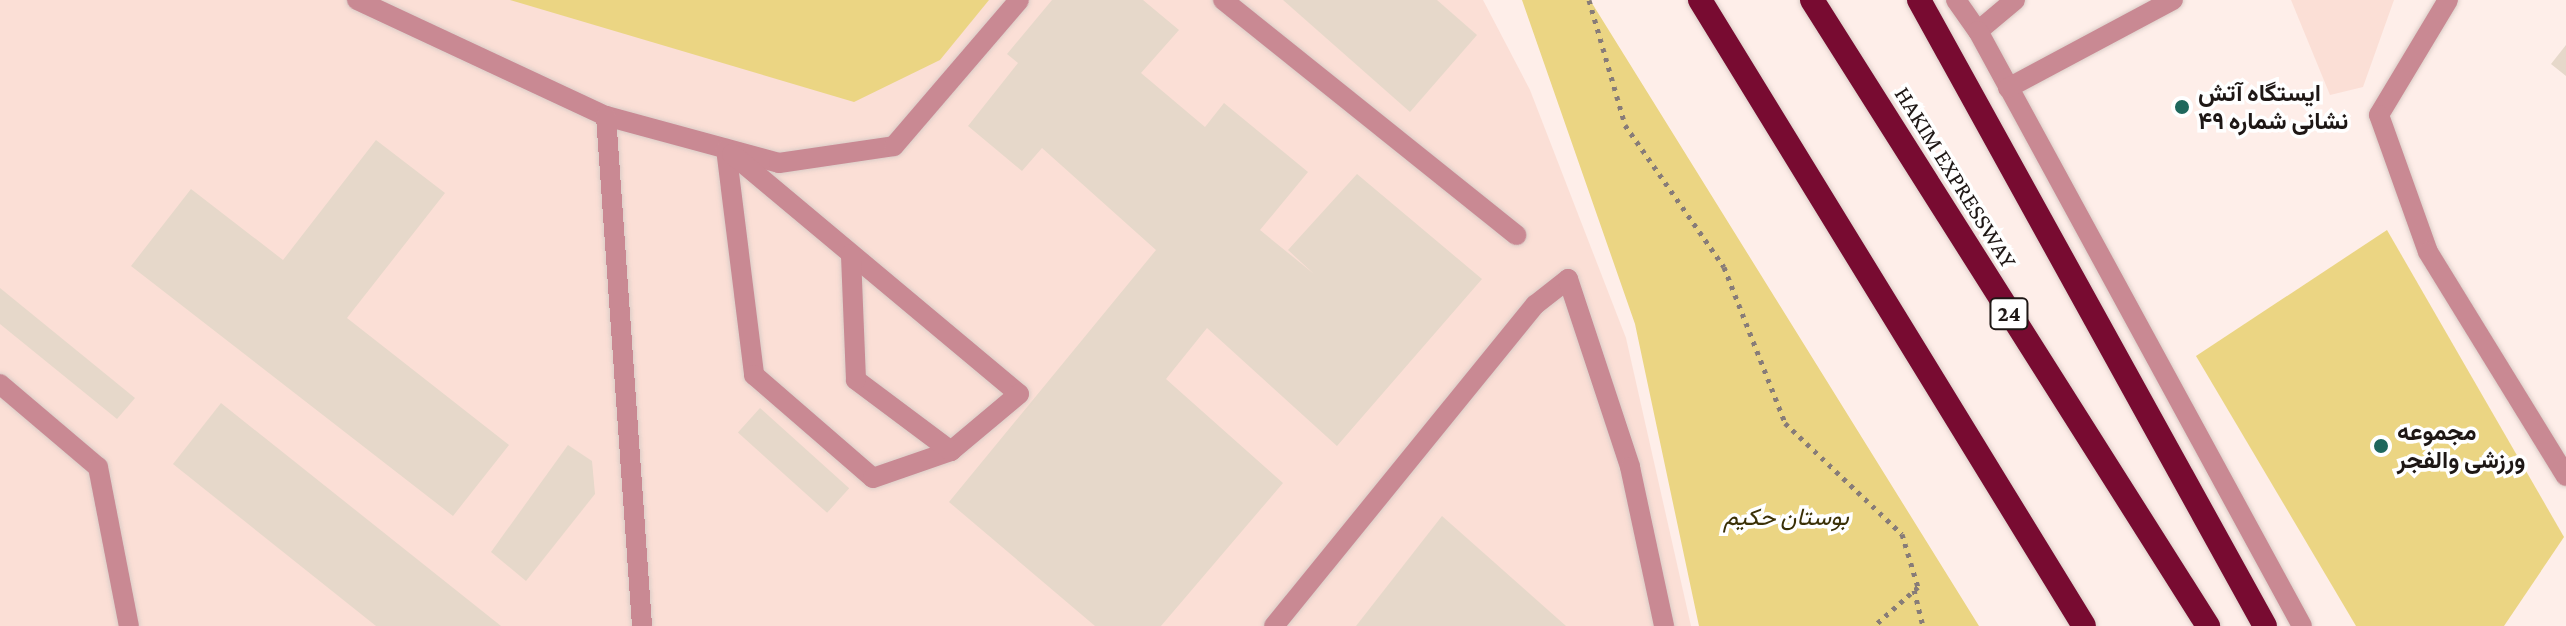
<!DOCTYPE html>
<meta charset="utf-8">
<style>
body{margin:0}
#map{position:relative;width:2566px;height:626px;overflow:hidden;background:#feeee9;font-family:"Crimson Pro",Vazirmatn,serif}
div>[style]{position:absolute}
.built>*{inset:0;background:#fbdfd6}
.green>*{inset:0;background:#ebd583}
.building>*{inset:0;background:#e6d8ca;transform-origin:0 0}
.path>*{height:5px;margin-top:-2.5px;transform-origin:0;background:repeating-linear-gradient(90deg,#877c78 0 4px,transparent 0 10px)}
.roads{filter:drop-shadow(0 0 2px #daccc7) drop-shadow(0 0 2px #daccc7)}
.lane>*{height:20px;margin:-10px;padding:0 10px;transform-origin:10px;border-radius:10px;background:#c98993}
.highway>*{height:24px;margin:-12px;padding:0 12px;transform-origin:12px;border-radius:12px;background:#780b31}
.dots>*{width:22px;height:22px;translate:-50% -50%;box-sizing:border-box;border:4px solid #fff;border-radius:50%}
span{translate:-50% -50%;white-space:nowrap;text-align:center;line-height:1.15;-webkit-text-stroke:7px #fff;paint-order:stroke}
.shield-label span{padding:2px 6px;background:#fff;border:2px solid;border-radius:6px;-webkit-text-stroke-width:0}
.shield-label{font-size:22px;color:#1e1715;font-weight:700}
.poi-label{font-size:24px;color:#1e1715;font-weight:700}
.left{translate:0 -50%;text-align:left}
.street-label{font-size:24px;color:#1e1715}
.park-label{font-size:24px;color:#3a3006;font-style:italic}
</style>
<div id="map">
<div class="built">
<div style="clip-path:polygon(0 0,1483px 0,1530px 90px,1626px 338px,1691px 626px,0 626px)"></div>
<div style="clip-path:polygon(2291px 0,2394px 0,2363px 87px,2330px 95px)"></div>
</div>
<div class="green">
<div style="clip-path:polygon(510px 0,989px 0,940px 60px,854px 102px)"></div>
<div style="clip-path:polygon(1522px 0,1590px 0,1979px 626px,1699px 626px,1635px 324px)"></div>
<div style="clip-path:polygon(2387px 230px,2564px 537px,2504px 626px,2356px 626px,2196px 356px)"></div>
</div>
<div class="building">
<div style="clip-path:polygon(1052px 0,1143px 0,1179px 30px,1141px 73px,1205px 127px,1224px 103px,1308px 172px,1260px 230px,1314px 274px,1288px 250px,1357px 174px,1482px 279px,1337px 446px,1207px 328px,1166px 379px,1283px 483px,1161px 626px,1095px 626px,949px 502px,1156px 250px,1042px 148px,1022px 171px,968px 126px,1018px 63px,1007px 54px)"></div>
<div style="clip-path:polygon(1283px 0,1437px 0,1477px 35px,1410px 112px)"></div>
<div style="clip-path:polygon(2566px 45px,2566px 76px,2551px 64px)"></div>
<div style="clip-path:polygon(376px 140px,445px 193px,347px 318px,509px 445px,453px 516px,131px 266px,191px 189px,283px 260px)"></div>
<div style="clip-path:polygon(0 288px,135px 398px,117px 419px,0 324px)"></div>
<div style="clip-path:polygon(221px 403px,501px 626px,376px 626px,173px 464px)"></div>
<div style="left:760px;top:408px;width:120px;height:33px;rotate:42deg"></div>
<div style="clip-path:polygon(568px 445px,592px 461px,595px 494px,526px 581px,491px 552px)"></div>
<div style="clip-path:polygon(1442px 516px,1566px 626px,1356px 626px)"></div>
</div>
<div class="path">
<div style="left:1589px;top:0;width:130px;rotate:73.9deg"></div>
<div style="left:1625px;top:125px;width:173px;rotate:55.1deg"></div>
<div style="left:1724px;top:267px;width:168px;rotate:68.6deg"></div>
<div style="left:1785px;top:423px;width:161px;rotate:43.5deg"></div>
<div style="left:1902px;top:534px;width:55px;rotate:73.2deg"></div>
<div style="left:1918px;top:587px;width:59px;rotate:138.4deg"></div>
<div style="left:1914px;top:590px;width:37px;rotate:76deg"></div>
</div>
<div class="roads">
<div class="lane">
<div style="left:357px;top:0;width:275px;rotate:25deg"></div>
<div style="left:606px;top:116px;width:179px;rotate:15.2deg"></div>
<div style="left:779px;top:163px;width:116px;rotate:-8.4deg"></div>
<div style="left:894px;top:146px;width:192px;rotate:-49.4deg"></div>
<div style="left:1223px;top:0;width:376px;rotate:38.7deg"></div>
<div style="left:1956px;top:0;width:38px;rotate:55deg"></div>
<div style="left:2015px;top:0;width:48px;rotate:140deg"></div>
<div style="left:1978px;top:31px;width:677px;rotate:61.43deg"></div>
<div style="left:2448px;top:0;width:134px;rotate:121deg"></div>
<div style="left:2379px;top:115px;width:145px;rotate:70.3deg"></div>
<div style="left:2428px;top:252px;width:263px;rotate:58.4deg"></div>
<div style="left:2008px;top:88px;width:187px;rotate:-28.1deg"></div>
<div style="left:606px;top:116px;width:511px;rotate:85.96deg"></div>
<div style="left:726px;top:149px;width:228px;rotate:82.9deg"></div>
<div style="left:754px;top:375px;width:157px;rotate:40.9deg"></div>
<div style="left:873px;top:478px;width:83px;rotate:-19.1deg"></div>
<div style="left:732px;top:154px;width:374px;rotate:39.9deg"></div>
<div style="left:1019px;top:394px;width:89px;rotate:140deg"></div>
<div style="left:951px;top:451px;width:119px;rotate:-143.2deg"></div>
<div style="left:856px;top:380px;width:126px;rotate:-92.3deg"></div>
<div style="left:0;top:384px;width:128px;rotate:40.3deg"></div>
<div style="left:98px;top:467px;width:162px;rotate:79deg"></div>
<div style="left:1274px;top:626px;width:414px;rotate:-50.9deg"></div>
<div style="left:1535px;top:305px;width:42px;rotate:-38.2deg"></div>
<div style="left:1568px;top:279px;width:198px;rotate:71.7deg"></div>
<div style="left:1630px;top:467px;width:163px;rotate:77.9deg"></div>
</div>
<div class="highway">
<div style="left:1700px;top:0;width:734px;rotate:58.47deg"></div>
<div style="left:1812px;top:0;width:741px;rotate:57.68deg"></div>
<div style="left:1919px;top:0;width:715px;rotate:61.07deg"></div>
</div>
</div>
<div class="dots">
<div style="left:2182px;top:107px;background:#1f675c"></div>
<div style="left:2381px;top:446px;background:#1f675c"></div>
</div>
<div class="shield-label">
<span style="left:2009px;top:314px">24</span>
</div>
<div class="poi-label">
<span class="left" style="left:2198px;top:107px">ایستگاه آتش<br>نشانی شماره ۴۹</span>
<span class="left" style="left:2397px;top:446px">مجموعه<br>ورزشی والفجر</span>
</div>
<div class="street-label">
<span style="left:1956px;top:177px;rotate:58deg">HAKIM EXPRESSWAY</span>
</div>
<div class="park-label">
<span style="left:1786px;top:517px">بوستان حکیم</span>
</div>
</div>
